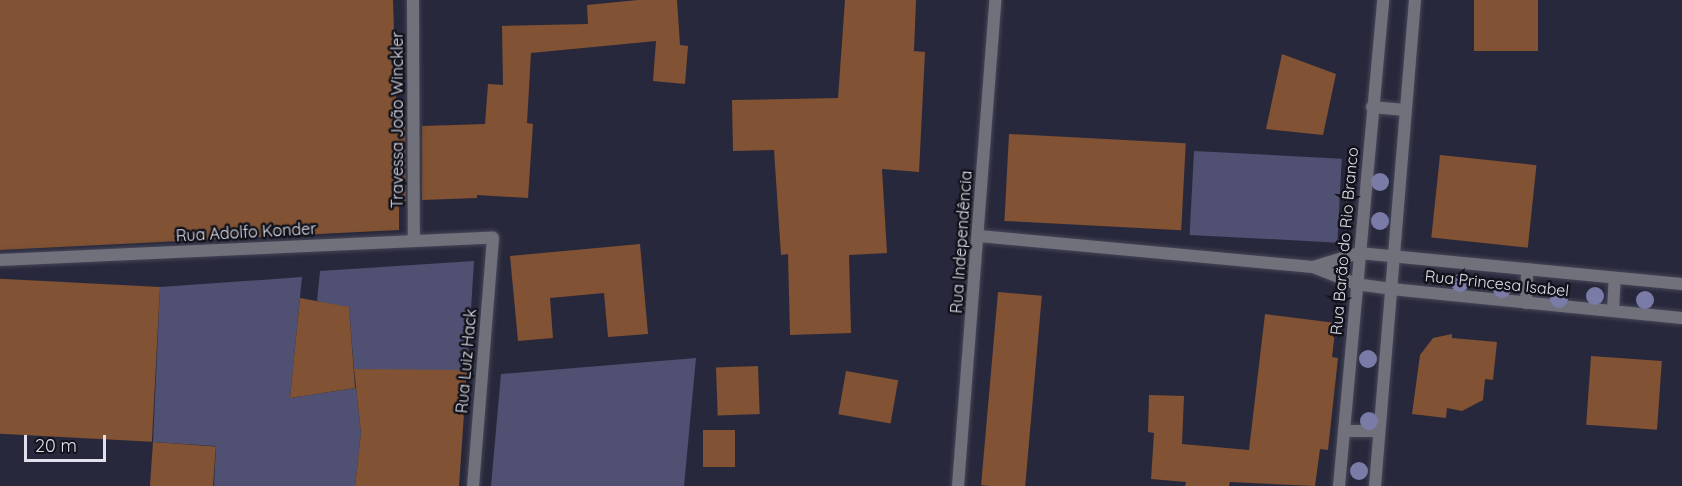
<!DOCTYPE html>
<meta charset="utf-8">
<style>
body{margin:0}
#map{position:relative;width:1682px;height:486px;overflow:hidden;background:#28283c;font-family:Quicksand,sans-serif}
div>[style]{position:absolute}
.green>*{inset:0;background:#4f5072;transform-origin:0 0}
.building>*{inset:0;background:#815233;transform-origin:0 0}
.roads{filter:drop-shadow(0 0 2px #464658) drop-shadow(0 0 2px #464658)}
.minor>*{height:12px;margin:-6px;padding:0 6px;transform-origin:6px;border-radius:6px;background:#70717b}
.tertiary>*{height:12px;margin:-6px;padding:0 6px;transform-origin:6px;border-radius:6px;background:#70717b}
.trees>*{width:18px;height:18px;margin:-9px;border-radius:50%;background:#7a7ba6}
span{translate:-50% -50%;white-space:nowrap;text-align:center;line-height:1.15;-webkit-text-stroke:5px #12121b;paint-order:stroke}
.street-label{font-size:16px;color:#e1e1ee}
.scale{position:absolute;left:24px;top:435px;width:82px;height:27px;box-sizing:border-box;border:3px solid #e1e1ee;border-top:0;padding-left:8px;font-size:18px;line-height:21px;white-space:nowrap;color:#e1e1ee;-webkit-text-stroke:4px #12121b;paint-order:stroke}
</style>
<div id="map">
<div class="green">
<div style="left:1194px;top:151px;width:148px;height:84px;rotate:3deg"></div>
<div style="clip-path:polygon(474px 261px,467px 373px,354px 369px,349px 308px,317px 301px,320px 271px)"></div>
<div style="clip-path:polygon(302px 277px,290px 398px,356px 388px,361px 433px,355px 486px,214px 486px,216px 446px,153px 442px,160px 287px)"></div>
<div style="clip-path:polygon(696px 358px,684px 486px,491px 486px,501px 374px)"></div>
</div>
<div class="building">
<div style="clip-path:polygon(0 0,393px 0,397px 126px,405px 126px,406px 201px,399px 201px,399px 230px,0 250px)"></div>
<div style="clip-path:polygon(638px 0,677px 0,680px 45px,688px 46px,685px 84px,653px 81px,656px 41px,531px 53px,527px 123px,533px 124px,528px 198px,477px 195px,477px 198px,422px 200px,422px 126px,485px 124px,488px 84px,503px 85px,502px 26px,588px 24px,587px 5px)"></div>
<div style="clip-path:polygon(845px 0,916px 0,914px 51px,925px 52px,919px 172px,882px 169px,887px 253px,849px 255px,851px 333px,790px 335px,788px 254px,781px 255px,774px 150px,733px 151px,732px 100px,838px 98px)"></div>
<div style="left:1474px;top:0;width:64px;height:51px"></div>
<div style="clip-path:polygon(1282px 54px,1336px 74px,1323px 135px,1266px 129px)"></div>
<div style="left:1009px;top:134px;width:177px;height:87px;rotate:3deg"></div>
<div style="left:1440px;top:155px;width:97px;height:83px;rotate:6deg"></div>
<div style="clip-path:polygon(640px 244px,648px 334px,608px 337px,604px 293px,550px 298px,553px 338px,518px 341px,510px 256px)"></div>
<div style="left:160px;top:287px;width:155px;height:160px;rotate:93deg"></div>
<div style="left:998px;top:292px;width:44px;height:194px;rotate:5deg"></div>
<div style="clip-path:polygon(300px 298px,349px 307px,355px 388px,290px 398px)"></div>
<div style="clip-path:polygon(1265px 314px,1336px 323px,1332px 357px,1338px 358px,1328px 450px,1320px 449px,1315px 486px,1230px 482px,1229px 486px,1185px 486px,1186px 482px,1151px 479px,1154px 433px,1148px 432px,1149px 395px,1184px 396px,1182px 444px,1249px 450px)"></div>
<div style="clip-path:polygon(1452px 334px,1452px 338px,1497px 342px,1493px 380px,1485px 379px,1483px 400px,1462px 411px,1447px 408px,1446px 418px,1412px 414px,1420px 355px,1433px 338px)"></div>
<div style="left:1591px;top:356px;width:71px;height:69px;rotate:4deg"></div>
<div style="left:758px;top:366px;width:48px;height:42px;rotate:88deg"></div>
<div style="clip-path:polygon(354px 369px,467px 370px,459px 486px,355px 486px,361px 433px)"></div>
<div style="left:846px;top:371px;width:53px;height:44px;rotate:10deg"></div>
<div style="left:703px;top:430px;width:32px;height:37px"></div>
<div style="left:153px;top:442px;width:63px;height:44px;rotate:4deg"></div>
</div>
<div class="roads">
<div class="minor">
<div style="left:413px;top:0;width:240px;rotate:89.8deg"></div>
<div style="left:1372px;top:107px;width:33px;rotate:5deg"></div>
<div style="left:979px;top:236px;width:335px;rotate:5.3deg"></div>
<div style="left:1313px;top:267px;width:46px;rotate:21.6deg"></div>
<div style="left:1356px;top:284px;width:35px;rotate:8deg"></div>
<div style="left:1391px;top:289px;width:292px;rotate:5.7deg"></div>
<div style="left:0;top:260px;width:493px;rotate:-2.6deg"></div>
<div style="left:493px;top:238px;width:249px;rotate:94.6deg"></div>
<div style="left:1313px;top:267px;width:48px;rotate:-16.9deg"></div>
<div style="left:1359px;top:253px;width:324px;rotate:5.5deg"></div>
<div style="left:1526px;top:303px;width:34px;rotate:-88deg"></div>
<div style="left:1613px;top:311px;width:33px;rotate:-87deg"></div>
<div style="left:1344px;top:431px;width:35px"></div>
<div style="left:1339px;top:486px;width:488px;rotate:-84.8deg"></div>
<div style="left:1375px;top:486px;width:488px;rotate:-85.3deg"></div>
</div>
<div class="tertiary">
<div style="left:958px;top:486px;width:487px;rotate:-85.6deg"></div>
</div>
</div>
<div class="trees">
<div style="left:1380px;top:182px"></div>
<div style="left:1380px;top:221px"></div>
<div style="left:1460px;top:283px"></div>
<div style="left:1502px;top:289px"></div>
<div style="left:1595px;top:296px"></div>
<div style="left:1559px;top:299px"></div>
<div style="left:1645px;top:300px"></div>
<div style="left:1368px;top:359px"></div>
<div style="left:1369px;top:421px"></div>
<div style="left:1359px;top:471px"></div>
</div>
<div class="street-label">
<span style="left:397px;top:120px;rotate:-90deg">Travessa João Winckler</span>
<span style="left:246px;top:232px;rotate:-3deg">Rua Adolfo Konder</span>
<span style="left:1344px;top:241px;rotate:-85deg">Rua Barão do Rio Branco</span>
<span style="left:961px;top:242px;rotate:-86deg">Rua Independência</span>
<span style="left:1497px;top:283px;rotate:6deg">Rua Princesa Isabel</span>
<span style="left:466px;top:361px;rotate:-85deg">Rua Luiz Hack</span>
</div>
<div class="scale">20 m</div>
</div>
